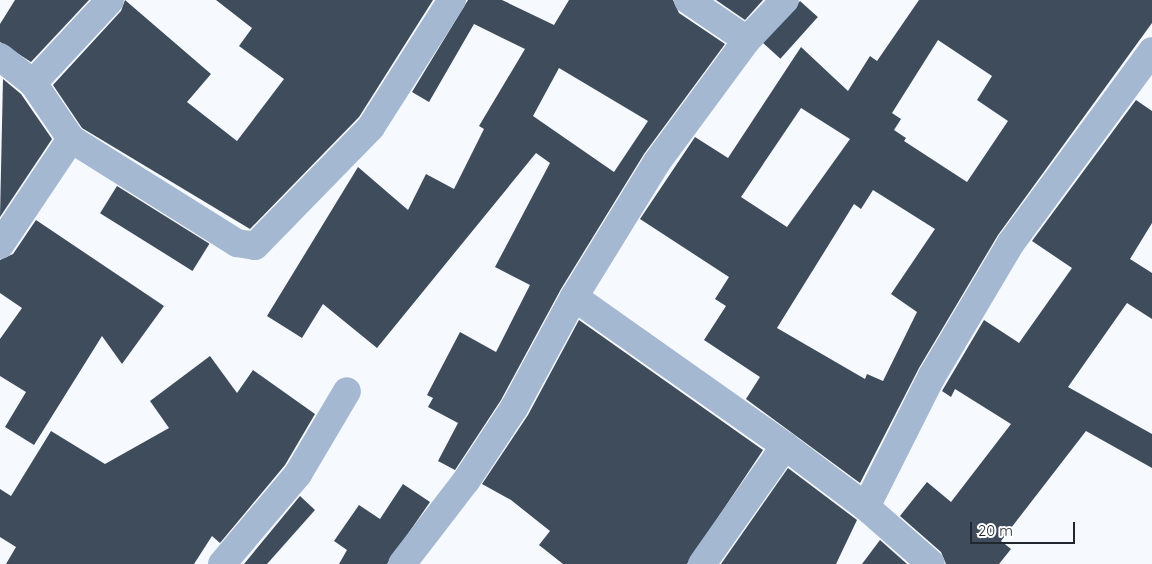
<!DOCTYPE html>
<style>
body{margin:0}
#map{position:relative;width:1152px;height:564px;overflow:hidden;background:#f6f9fe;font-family:Quicksand,sans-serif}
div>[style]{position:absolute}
.building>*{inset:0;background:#3f4c5c;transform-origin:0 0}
.minor>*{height:28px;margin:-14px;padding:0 14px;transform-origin:14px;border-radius:14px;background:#a5b8d2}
span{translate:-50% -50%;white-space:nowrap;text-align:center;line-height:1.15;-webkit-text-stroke:5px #fff;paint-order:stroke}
.scale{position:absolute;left:970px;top:522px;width:105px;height:22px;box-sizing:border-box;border:2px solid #21272e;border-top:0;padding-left:6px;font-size:15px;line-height:18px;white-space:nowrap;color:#21272e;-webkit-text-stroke:4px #fff;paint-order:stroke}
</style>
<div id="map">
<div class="building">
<div style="clip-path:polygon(15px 0,89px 0,31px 62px,0 42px,0 24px)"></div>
<div style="clip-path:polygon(125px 0,211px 74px,187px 102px,237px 141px,284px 79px,239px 46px,252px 28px,216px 0,433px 0,359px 117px,250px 229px,82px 128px,53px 85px,121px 11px)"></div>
<div style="clip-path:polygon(evenodd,468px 0,502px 0,554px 25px,569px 0,673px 0,679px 13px,725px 44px,644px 154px,561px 289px,501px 400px,455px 470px,438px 461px,458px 423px,428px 407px,433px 398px,427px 395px,460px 332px,496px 352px,530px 285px,495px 267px,550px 163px,536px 153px,377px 348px,323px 304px,302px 338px,267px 316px,358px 167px,408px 210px,426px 174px,454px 189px,484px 129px,479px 126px,525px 49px,474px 24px,429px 102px,412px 92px,468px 0,559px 68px,648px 121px,614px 172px,533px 116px,559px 68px)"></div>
<div style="clip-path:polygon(716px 0,763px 0,745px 20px)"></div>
<div style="clip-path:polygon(evenodd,919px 0,1152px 0,1152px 23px,998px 235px,919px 368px,860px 483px,746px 399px,760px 377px,704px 340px,726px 306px,715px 299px,729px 277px,640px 219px,695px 137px,728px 158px,801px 47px,848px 91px,870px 56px,877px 61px,919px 0,938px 40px,992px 76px,977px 100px,1008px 121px,967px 182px,904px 141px,906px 138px,894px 130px,901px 119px,892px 113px,938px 40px,919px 0,801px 108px,850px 139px,787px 227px,741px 197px,801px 108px,919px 0,873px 190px,935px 229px,891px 294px,917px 312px,883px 381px,867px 374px,865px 379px,777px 328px,854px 204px,861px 209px,873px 190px)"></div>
<div style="left:800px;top:1px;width:24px;height:56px;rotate:42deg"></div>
<div style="clip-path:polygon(3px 79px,21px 94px,52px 139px,0 217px)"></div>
<div style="clip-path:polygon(1136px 100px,1152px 111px,1152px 223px,1130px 259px,1152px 273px,1152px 319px,1127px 303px,1068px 387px,1152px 434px,1152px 468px,1086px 431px,1001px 541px,1011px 549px,999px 564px,946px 564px,941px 552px,900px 516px,927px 482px,951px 502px,1011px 424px,955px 389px,951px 397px,942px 391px,984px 320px,1019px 343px,1072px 268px,1032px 241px)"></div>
<div style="left:117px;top:186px;width:109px;height:32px;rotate:32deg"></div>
<div style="clip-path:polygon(36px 220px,164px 306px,122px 364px,102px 336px,34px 445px,5px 427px,26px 392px,0 376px,0 339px,22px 308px,0 293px,0 260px,13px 254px)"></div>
<div style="clip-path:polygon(579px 320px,763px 450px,687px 564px,563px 564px,539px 545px,550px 531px,511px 500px,482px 484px,528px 415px)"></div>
<div style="clip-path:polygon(210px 356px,237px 393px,253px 370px,315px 414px,285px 465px,220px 543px,212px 536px,194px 564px,6px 564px,16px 547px,0 537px,0 489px,11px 496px,51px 431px,105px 464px,169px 428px,150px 401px)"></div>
<div style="clip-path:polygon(788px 468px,857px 520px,836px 564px,721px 564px)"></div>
<div style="clip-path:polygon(403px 484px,430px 502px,387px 564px,339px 564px,347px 550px,334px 541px,359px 505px,380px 519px)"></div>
<div style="clip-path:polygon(300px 496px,315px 510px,267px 564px,244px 564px)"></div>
<div style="clip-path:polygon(880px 540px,907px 564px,862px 564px)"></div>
</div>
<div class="minor">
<div style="left:688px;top:0;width:71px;rotate:34.1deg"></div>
<div style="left:0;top:57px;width:42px;rotate:38.2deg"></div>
<div style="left:33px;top:83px;width:68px;rotate:55.8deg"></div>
<div style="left:71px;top:139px;width:196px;rotate:32.1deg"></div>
<div style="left:237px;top:243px;width:18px;rotate:9deg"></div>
<div style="left:255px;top:246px;width:166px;rotate:-45.7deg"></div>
<div style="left:371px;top:127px;width:151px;rotate:-57.5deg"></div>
<div style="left:33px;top:83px;width:113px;rotate:-47.1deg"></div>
<div style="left:0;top:245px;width:128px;rotate:-56.2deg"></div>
<div style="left:574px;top:297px;width:258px;rotate:35.2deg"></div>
<div style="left:785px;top:446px;width:101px;rotate:37deg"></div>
<div style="left:866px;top:507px;width:86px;rotate:41.2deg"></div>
<div style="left:866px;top:507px;width:147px;rotate:-63.3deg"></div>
<div style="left:932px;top:376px;width:155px;rotate:-59.3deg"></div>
<div style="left:1011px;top:243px;width:238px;rotate:-53.7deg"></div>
<div style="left:222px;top:564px;width:118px;rotate:-49.8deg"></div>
<div style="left:298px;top:474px;width:96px;rotate:-59.4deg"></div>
<div style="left:402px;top:564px;width:105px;rotate:-52.4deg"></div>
<div style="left:466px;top:481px;width:87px;rotate:-56.7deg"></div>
<div style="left:514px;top:408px;width:126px;rotate:-61.6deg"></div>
<div style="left:574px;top:297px;width:158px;rotate:-58.4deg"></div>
<div style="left:657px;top:162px;width:152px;rotate:-53.6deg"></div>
<div style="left:747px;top:40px;width:55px;rotate:-46.5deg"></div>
<div style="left:702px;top:564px;width:144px;rotate:-54.9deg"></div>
</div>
<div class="scale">20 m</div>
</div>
